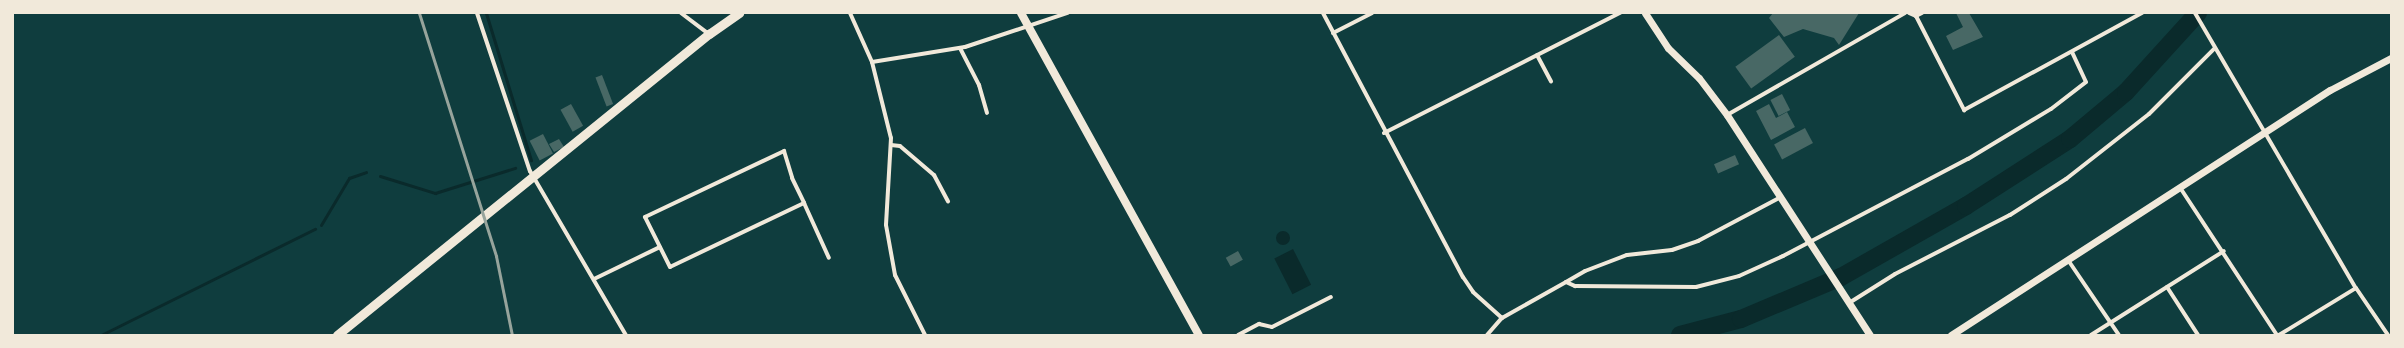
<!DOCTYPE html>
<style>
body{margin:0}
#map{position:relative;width:2404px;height:348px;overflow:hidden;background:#0f3d3e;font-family:Quicksand,sans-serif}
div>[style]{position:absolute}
.water>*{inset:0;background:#0a2a2b;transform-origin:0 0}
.round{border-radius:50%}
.stream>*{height:3px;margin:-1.5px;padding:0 1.5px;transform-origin:1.5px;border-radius:1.5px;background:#0a2a2b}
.river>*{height:18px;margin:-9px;padding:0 9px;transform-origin:9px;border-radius:9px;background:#0a2a2b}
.building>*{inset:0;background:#486865;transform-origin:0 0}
.minor>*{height:4px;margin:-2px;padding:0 2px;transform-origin:2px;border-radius:2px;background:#f1e9da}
.tertiary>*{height:7px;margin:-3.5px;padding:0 3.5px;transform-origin:3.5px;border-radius:3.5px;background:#f1e9da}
.secondary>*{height:8px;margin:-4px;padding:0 4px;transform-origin:4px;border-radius:4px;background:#f1e9da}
.primary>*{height:9px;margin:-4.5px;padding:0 4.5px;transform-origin:4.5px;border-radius:4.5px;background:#f1e9da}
.rail>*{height:3px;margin:-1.5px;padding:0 1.5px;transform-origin:1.5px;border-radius:1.5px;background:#97a49c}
span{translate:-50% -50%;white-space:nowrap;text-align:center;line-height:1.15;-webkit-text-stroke:3px #f1e9da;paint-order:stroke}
.frame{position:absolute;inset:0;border:14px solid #f1e9da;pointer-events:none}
</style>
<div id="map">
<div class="water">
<div class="round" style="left:1276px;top:231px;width:14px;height:14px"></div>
<div style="left:1293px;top:249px;width:40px;height:21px;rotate:63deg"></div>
</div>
<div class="stream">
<div style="left:486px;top:13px;width:154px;rotate:73deg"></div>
<div style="left:380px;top:176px;width:58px;rotate:17.2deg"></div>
<div style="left:435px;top:193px;width:84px;rotate:-17.4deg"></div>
<div style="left:321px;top:225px;width:55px;rotate:-59.2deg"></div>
<div style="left:349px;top:178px;width:18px;rotate:-19deg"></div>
<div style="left:101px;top:335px;width:239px;rotate:-26.4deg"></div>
</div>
<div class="river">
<div style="left:1680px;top:335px;width:63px;rotate:-14.7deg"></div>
<div style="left:1741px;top:319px;width:108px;rotate:-22.8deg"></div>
<div style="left:1841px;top:277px;width:144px;rotate:-29.6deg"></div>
<div style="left:1966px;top:206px;width:124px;rotate:-32.8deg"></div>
<div style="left:2070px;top:139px;width:73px;rotate:-40deg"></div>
<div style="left:2126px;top:92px;width:107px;rotate:-47.7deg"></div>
</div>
<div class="building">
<div style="clip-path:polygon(1773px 13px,1859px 13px,1839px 45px,1834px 38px,1803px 29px,1784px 37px,1769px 18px)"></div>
<div style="clip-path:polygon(1956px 13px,1969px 13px,1983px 37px,1953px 50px,1946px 36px,1963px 27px)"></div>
<div style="left:1779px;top:35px;width:27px;height:54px;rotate:54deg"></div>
<div style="left:602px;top:75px;width:31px;height:7px;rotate:69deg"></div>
<div style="left:1782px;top:94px;width:18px;height:13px;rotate:63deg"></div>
<div style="left:571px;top:104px;width:25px;height:12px;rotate:61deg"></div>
<div style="clip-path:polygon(1769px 104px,1776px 118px,1787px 112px,1795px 127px,1771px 140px,1756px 111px)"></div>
<div style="left:1805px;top:128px;width:17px;height:35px;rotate:62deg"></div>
<div style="left:543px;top:134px;width:22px;height:15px;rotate:63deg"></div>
<div style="clip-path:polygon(559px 139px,564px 147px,554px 152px,549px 144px)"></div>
<div style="left:1735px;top:155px;width:10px;height:23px;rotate:66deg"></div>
<div style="left:1238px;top:251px;width:10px;height:14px;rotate:61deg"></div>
</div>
<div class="minor">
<div style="left:477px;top:13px;width:167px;rotate:71.5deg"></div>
<div style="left:530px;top:171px;width:190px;rotate:59.7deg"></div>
<div style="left:681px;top:13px;width:35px;rotate:37deg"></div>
<div style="left:850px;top:13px;width:54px;rotate:65.8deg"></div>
<div style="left:872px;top:62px;width:78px;rotate:76deg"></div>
<div style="left:891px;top:138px;width:87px;rotate:93.3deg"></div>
<div style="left:886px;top:225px;width:51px;rotate:79.8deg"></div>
<div style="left:895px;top:275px;width:67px;rotate:63.4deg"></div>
<div style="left:1323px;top:13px;width:299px;rotate:62.1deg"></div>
<div style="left:1463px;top:277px;width:18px;rotate:56deg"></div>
<div style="left:1473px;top:292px;width:39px;rotate:42deg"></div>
<div style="left:1909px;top:13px;width:8px;rotate:23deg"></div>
<div style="left:1916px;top:16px;width:106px;rotate:62.9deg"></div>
<div style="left:1964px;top:110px;width:203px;rotate:-28.6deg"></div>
<div style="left:2195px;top:13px;width:319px;rotate:59.7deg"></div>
<div style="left:2356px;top:288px;width:57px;rotate:55.8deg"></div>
<div style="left:1916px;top:16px;width:7px;rotate:-27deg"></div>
<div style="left:1333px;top:33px;width:44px;rotate:-27.1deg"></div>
<div style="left:960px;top:48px;width:42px;rotate:62.8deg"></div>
<div style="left:979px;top:85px;width:29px;rotate:74deg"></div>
<div style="left:1537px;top:55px;width:30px;rotate:62deg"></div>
<div style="left:872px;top:62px;width:94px;rotate:-9.2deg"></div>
<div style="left:965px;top:47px;width:108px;rotate:-18.4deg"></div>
<div style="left:1727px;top:115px;width:205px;rotate:-29.8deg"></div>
<div style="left:1384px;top:133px;width:265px;rotate:-27deg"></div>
<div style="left:891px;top:145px;width:9px;rotate:6deg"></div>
<div style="left:900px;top:146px;width:45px;rotate:40.5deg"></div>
<div style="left:934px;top:175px;width:30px;rotate:62deg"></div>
<div style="left:2181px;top:189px;width:175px;rotate:56.7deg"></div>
<div style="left:804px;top:203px;width:148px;rotate:154.5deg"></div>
<div style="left:670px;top:267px;width:56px;rotate:-116.6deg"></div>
<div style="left:645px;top:217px;width:154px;rotate:-25.4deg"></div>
<div style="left:784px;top:151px;width:28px;rotate:73deg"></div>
<div style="left:792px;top:178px;width:28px;rotate:64deg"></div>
<div style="left:804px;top:203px;width:60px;rotate:65.6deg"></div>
<div style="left:2068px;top:260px;width:91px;rotate:55.8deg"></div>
<div style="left:594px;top:279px;width:73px;rotate:-25.9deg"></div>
<div style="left:1566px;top:282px;width:22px;rotate:-30deg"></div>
<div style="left:1585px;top:271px;width:45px;rotate:-20.9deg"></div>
<div style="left:1627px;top:255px;width:45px;rotate:-6.3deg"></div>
<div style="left:1672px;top:250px;width:28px;rotate:-19deg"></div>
<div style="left:1698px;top:241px;width:94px;rotate:-27.9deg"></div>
<div style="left:2167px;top:287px;width:57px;rotate:57.1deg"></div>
<div style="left:1849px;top:303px;width:54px;rotate:-32.2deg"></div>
<div style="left:1895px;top:274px;width:129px;rotate:-27.2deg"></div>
<div style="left:2010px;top:215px;width:67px;rotate:-32.7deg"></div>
<div style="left:2066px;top:179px;width:105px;rotate:-38.1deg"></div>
<div style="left:2149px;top:114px;width:92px;rotate:-45deg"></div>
<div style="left:1238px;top:335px;width:24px;rotate:-28deg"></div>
<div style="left:1259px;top:324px;width:13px;rotate:13deg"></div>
<div style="left:1272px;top:327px;width:66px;rotate:-27deg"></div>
<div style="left:1487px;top:335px;width:23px;rotate:-49deg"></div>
<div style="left:1502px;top:318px;width:73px;rotate:-29.4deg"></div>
<div style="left:1566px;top:282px;width:10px;rotate:24deg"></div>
<div style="left:1575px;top:286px;width:121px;rotate:0.5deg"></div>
<div style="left:1696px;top:287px;width:44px;rotate:-14.3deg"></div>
<div style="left:1739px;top:276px;width:48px;rotate:-24.4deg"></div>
<div style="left:1783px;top:256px;width:209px;rotate:-27.7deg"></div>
<div style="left:1968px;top:159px;width:97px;rotate:-31.1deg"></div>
<div style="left:2051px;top:109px;width:44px;rotate:-37.6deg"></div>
<div style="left:2086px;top:82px;width:33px;rotate:-115deg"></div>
<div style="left:2091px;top:335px;width:157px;rotate:-32.3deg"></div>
<div style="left:2279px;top:335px;width:90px;rotate:-31.4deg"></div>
</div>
<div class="tertiary">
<div style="left:1645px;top:13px;width:42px;rotate:56.7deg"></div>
<div style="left:1668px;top:48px;width:43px;rotate:44.1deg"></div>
<div style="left:1699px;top:78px;width:46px;rotate:52.9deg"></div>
<div style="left:1727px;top:115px;width:262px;rotate:57deg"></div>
<div style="left:1951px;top:335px;width:451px;rotate:-32.9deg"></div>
<div style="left:2330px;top:90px;width:69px;rotate:-27.7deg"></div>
</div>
<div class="secondary">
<div style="left:1021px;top:13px;width:368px;rotate:61.1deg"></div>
</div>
<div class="primary">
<div style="left:337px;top:335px;width:479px;rotate:-39deg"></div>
<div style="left:709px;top:34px;width:37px;rotate:-35deg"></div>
</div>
<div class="rail">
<div style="left:419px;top:13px;width:255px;rotate:72.4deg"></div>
<div style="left:496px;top:256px;width:81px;rotate:78.6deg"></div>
</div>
<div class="frame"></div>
</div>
